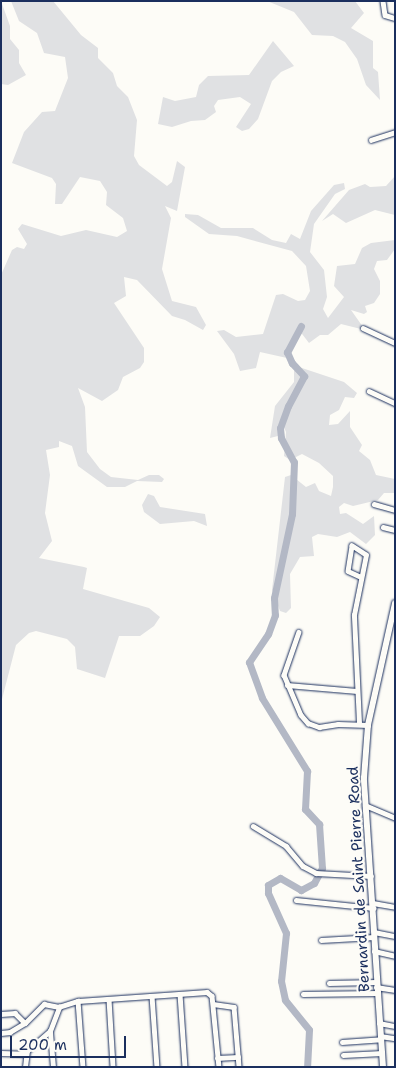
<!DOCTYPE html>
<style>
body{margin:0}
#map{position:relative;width:396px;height:1068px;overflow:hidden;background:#fdfcf7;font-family:"Shantell Sans",sans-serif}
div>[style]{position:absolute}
.green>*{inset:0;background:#e0e1e3}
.river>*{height:7px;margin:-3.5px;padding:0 3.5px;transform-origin:3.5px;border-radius:3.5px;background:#b3b8c5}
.roads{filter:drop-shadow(0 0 1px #1b2f5e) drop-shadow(0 0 1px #1b2f5e)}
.minor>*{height:4.5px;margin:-2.25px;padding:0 2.25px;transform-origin:2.25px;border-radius:2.25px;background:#fdfcf7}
.secondary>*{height:6px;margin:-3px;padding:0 3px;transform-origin:3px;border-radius:3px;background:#fdfcf7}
span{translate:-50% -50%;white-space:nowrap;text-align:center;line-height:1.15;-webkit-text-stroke:4px #fdfcf7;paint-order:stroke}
.street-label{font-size:15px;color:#1b2f5e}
.frame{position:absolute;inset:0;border:2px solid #1b2f5e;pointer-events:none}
.scale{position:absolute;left:10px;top:1036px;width:116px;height:22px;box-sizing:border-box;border:2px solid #1b2f5e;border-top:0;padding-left:6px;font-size:15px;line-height:18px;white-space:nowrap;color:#1b2f5e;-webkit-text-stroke:4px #fdfcf7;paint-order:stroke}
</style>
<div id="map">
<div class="green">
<div style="clip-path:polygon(1px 1px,10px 26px,10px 39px,19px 50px,19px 63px,26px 75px,8px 85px,1px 84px)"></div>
<div style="clip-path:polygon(11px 1px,53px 1px,81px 35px,98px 48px,98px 58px,113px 73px,117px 86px,128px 97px,137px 120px,134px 156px,139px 165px,167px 186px,172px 182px,177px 161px,185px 167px,177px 211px,165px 206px,171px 218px,162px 269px,172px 301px,196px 307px,206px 325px,203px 330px,185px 320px,172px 316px,137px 280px,124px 277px,126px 296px,114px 303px,144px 348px,144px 362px,140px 368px,123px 377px,118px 390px,102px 401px,78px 388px,85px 407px,87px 452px,100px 469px,111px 477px,138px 480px,149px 475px,159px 475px,164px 479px,162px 482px,137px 481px,125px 487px,107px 487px,78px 466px,72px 446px,59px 441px,59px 447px,46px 450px,50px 475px,45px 513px,52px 541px,39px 558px,84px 567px,87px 568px,83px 589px,149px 608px,160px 617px,154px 626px,140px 636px,119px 636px,105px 678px,77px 669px,75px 647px,67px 639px,36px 631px,29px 633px,16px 645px,1px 703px,1px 275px,12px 250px,17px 247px,24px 249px,27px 244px,18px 229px,22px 224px,61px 236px,86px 230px,117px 237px,127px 231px,123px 218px,106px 205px,107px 192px,100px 181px,80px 177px,62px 204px,55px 204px,56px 184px,52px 178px,12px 163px,24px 132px,42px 112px,55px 111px,68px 78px,65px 57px,44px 53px,37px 33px,19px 21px)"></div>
<div style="clip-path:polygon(267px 1px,355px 1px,364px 13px,351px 28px,373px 41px,373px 68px,378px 72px,380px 100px,366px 85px,357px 59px,345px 42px,333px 36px,312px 35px,294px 12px)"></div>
<div style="clip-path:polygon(273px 41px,294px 66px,281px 72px,272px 81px,258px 119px,249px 129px,242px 131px,236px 127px,251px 104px,240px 97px,218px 100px,214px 106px,216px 112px,205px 120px,191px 121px,172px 127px,158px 124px,163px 97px,175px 101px,196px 97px,199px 85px,208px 76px,249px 75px)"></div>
<div style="clip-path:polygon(395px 176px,395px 215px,375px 210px,346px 223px,333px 214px,322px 221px,349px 190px,365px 184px,370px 187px,386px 186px)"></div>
<div style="clip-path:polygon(344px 183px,345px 189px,335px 194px,314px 224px,310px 252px,324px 270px,327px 297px,323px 309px,328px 318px,344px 297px,334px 286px,337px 266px,355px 264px,362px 248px,371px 243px,395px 240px,395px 249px,387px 260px,377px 261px,374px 269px,380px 281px,380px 294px,374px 303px,365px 306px,367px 312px,364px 314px,351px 310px,363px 327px,361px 329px,341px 324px,328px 335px,320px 335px,309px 343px,299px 330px,289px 343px,287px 358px,260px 352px,256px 368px,240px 371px,234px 354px,217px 331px,224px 330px,236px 337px,263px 334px,276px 295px,283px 294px,298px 301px,305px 300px,310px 291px,306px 266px,292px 251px,237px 236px,209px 234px,185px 217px,185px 214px,198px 215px,221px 228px,253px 228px,272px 240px,286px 243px,291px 234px,300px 239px,311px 211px,334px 185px)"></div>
<div style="clip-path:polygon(299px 367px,344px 382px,357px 393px,354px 398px,345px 397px,339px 410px,330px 415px,329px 425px,338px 424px,350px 411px,350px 427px,362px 445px,359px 451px,370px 460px,376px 475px,395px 479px,395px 493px,384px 493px,378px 500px,353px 506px,344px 503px,339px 507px,340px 514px,346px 513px,363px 524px,374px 516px,375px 535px,366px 544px,350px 532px,337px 537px,318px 534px,312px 537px,314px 556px,300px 557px,290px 574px,291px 608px,286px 613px,280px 611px,272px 590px,285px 477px,291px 475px,306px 487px,315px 483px,319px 491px,331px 496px,333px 487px,333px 476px,319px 463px,302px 454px,290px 460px,284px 456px,286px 432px,281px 421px,278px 436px,270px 438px,275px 406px,294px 382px,294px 371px)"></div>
<div style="clip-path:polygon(148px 494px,154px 496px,160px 507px,205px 514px,207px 526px,194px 521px,160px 524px,144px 512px,142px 505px)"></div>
</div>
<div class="river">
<div style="left:301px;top:326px;width:30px;rotate:118deg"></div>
<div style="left:287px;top:352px;width:12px;rotate:66deg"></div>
<div style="left:292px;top:363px;width:18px;rotate:47deg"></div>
<div style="left:304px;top:376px;width:34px;rotate:118deg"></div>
<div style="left:288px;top:406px;width:23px;rotate:110deg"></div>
<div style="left:280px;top:428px;width:10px;rotate:84deg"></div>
<div style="left:281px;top:438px;width:27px;rotate:62deg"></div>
<div style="left:294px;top:462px;width:52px;rotate:92.2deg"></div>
<div style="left:292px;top:514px;width:86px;rotate:102.1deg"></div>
<div style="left:274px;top:598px;width:17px;rotate:87deg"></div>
<div style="left:275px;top:615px;width:20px;rotate:110deg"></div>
<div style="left:268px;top:634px;width:34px;rotate:124deg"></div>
<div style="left:249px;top:662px;width:38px;rotate:70deg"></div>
<div style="left:262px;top:698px;width:86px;rotate:58.3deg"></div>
<div style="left:307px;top:771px;width:38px;rotate:93deg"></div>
<div style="left:305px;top:809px;width:21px;rotate:47deg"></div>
<div style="left:319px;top:824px;width:44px;rotate:86.1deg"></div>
<div style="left:322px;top:868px;width:17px;rotate:118deg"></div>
<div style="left:314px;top:883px;width:15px;rotate:152deg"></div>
<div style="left:301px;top:890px;width:24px;rotate:-150deg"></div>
<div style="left:280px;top:878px;width:14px;rotate:150deg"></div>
<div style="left:268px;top:885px;width:8px;rotate:90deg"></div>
<div style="left:268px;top:893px;width:44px;rotate:65.8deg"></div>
<div style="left:286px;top:933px;width:48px;rotate:95.9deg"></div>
<div style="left:281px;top:981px;width:19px;rotate:78deg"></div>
<div style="left:285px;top:1000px;width:38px;rotate:51deg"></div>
<div style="left:309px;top:1030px;width:37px;rotate:93deg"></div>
</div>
<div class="roads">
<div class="minor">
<div style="left:383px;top:1px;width:14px;rotate:82deg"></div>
<div style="left:385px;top:15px;width:10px;rotate:17deg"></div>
<div style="left:371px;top:140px;width:25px;rotate:-18deg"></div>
<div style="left:363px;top:328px;width:35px;rotate:25deg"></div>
<div style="left:369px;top:391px;width:29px;rotate:25deg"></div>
<div style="left:374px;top:504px;width:22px;rotate:16deg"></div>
<div style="left:383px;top:527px;width:12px;rotate:14deg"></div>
<div style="left:299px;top:632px;width:46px;rotate:109.2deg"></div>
<div style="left:284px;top:675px;width:43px;rotate:67deg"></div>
<div style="left:301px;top:715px;width:11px;rotate:49deg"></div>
<div style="left:308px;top:723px;width:12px;rotate:20deg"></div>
<div style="left:319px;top:727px;width:19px;rotate:-9deg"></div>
<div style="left:338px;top:724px;width:30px;rotate:2deg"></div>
<div style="left:287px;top:685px;width:70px;rotate:4.9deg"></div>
<div style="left:359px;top:723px;width:108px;rotate:-92.7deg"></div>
<div style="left:354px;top:615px;width:61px;rotate:-78.7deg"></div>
<div style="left:366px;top:555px;width:17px;rotate:-147deg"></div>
<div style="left:352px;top:546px;width:25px;rotate:99deg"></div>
<div style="left:348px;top:571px;width:14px;rotate:25deg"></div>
<div style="left:365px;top:805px;width:33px;rotate:23deg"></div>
<div style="left:253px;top:826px;width:39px;rotate:31deg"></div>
<div style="left:286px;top:846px;width:26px;rotate:50deg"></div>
<div style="left:303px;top:866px;width:15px;rotate:28deg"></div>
<div style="left:316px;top:873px;width:55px;rotate:3.1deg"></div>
<div style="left:296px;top:900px;width:78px;rotate:5.9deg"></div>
<div style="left:373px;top:903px;width:22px;rotate:10deg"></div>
<div style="left:374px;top:932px;width:21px;rotate:11deg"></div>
<div style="left:321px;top:940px;width:53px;rotate:-3.2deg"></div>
<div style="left:374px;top:951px;width:22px;rotate:13deg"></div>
<div style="left:329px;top:983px;width:47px;rotate:-1.2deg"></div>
<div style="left:376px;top:987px;width:19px;rotate:9deg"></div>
<div style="left:180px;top:994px;width:73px;rotate:86.1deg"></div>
<div style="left:303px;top:994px;width:74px;rotate:-0.8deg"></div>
<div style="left:152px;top:996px;width:71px;rotate:86deg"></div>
<div style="left:109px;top:999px;width:68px;rotate:86.6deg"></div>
<div style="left:78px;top:1001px;width:66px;rotate:85.7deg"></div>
<div style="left:213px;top:1004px;width:21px;rotate:8deg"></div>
<div style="left:234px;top:1007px;width:60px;rotate:85.2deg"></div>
<div style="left:59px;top:1007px;width:20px;rotate:-18deg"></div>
<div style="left:78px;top:1001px;width:129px;rotate:-4deg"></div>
<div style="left:207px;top:992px;width:6px;rotate:39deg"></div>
<div style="left:212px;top:996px;width:71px;rotate:84.4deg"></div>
<div style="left:1px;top:1014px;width:14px;rotate:-4deg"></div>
<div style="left:15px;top:1013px;width:14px;rotate:45deg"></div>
<div style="left:379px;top:1023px;width:16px;rotate:11deg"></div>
<div style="left:1px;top:1033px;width:9px;rotate:-6deg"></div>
<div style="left:10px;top:1032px;width:17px;rotate:-31deg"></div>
<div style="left:25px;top:1023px;width:27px;rotate:-45deg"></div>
<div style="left:44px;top:1004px;width:15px;rotate:11deg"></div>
<div style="left:380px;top:1036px;width:15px;rotate:8deg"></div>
<div style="left:342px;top:1042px;width:39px;rotate:-4deg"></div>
<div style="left:1px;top:1053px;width:24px;rotate:2deg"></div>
<div style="left:343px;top:1055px;width:39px;rotate:-3deg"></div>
<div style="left:217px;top:1058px;width:21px;rotate:-3deg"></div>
<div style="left:25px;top:1067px;width:16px;rotate:-83deg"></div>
<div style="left:27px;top:1051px;width:30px;rotate:-41deg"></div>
<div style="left:53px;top:1067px;width:36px;rotate:-95deg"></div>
<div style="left:50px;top:1031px;width:26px;rotate:-69deg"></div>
</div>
<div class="secondary">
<div style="left:383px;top:1067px;width:290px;rotate:-93.8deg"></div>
<div style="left:364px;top:778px;width:53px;rotate:-85.7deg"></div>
<div style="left:368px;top:725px;width:125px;rotate:-77.5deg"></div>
</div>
</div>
<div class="street-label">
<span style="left:359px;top:879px;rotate:-93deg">Bernardin de Saint Pierre Road</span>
</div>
<div class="frame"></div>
<div class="scale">200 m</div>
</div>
